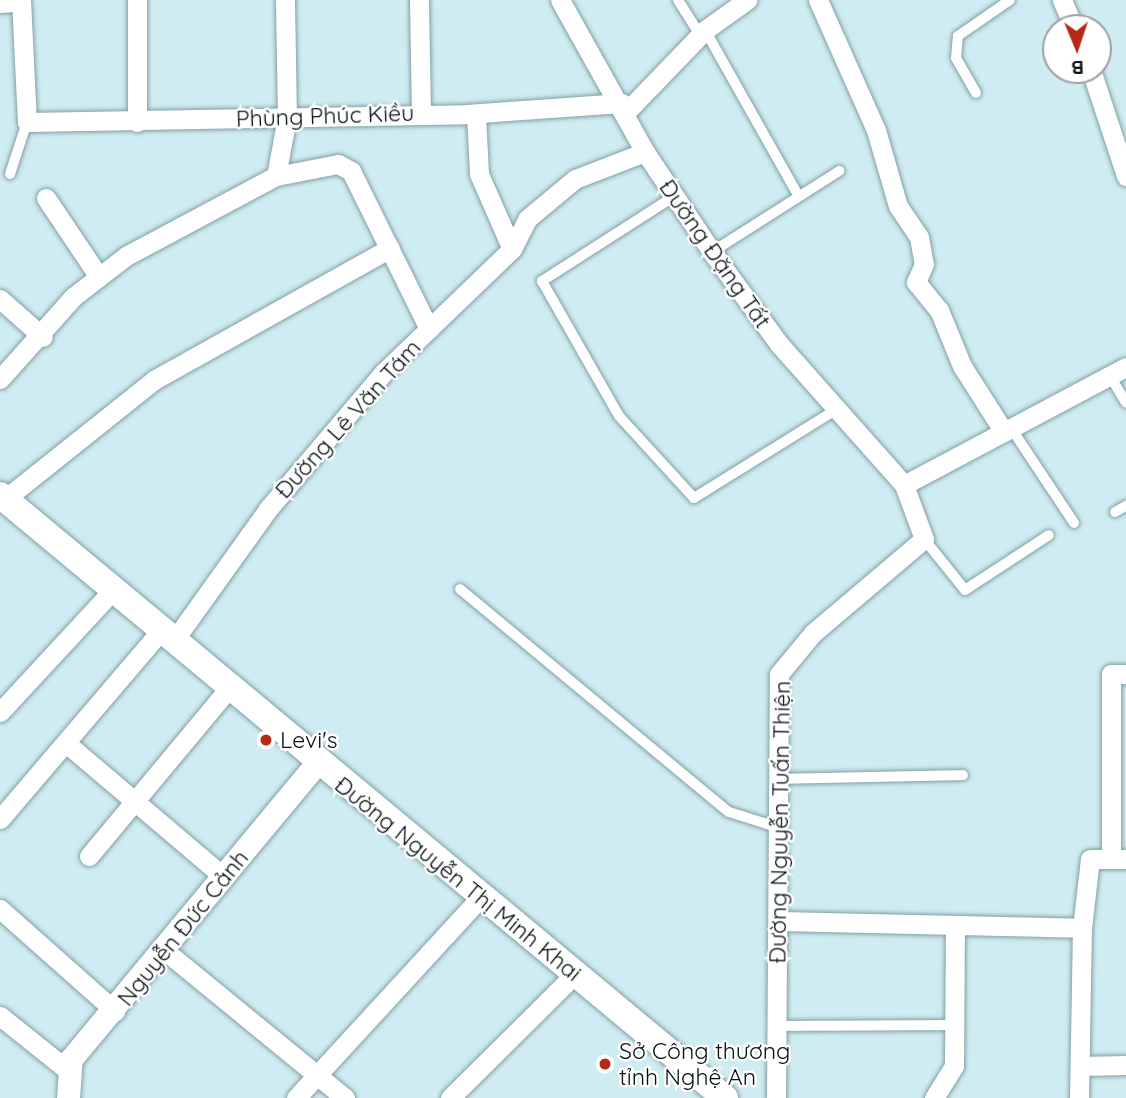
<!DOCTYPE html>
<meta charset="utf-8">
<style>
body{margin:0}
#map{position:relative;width:1126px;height:1098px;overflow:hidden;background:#ceecf2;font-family:Quicksand,sans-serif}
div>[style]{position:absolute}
.roads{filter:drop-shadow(0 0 2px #839fa5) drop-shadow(0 0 2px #839fa5)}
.service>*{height:10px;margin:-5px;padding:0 5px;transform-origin:5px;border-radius:5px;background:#fff}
.minor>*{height:19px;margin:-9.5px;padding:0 9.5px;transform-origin:9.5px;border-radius:9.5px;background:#fff}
.tertiary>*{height:23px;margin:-11.5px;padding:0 11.5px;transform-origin:11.5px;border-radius:11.5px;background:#fff}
.secondary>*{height:26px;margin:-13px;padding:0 13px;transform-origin:13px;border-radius:13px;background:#fff}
.dots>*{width:19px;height:19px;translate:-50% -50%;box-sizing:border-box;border:4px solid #fff;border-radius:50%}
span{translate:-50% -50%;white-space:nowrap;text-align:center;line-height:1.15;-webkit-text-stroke:5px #fff;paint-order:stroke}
.street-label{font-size:23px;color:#071113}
.poi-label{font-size:23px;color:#071113}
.left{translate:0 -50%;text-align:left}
.north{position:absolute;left:1042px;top:14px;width:70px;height:70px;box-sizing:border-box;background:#fff;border:2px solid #9ca0a1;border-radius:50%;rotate:178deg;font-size:19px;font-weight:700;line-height:28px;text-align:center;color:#071113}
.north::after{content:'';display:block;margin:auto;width:24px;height:32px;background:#b62918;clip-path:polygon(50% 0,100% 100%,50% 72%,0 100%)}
</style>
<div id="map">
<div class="roads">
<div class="service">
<div style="left:678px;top:0;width:41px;rotate:57.8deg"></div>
<div style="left:705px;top:30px;width:189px;rotate:60.6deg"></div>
<div style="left:976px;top:93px;width:40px;rotate:-119.7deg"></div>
<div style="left:956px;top:58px;width:22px;rotate:-85deg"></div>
<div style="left:958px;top:36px;width:63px;rotate:-34.7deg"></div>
<div style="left:10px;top:174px;width:55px;rotate:-71.9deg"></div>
<div style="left:673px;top:197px;width:156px;rotate:147.3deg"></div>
<div style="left:542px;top:281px;width:155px;rotate:60.3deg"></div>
<div style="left:619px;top:416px;width:111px;rotate:47.6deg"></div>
<div style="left:694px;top:498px;width:168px;rotate:-31.9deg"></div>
<div style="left:712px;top:252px;width:151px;rotate:-32.5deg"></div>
<div style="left:1110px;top:376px;width:31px;rotate:59deg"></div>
<div style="left:1011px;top:428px;width:114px;rotate:56.4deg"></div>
<div style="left:1115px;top:512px;width:13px;rotate:-29deg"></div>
<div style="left:924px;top:539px;width:65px;rotate:51.2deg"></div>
<div style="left:965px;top:590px;width:100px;rotate:-33.2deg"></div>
<div style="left:460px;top:589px;width:349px;rotate:39.7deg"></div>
<div style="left:729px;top:812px;width:50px;rotate:17.4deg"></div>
<div style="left:778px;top:779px;width:185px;rotate:-1.2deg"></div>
<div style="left:776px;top:1026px;width:181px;rotate:-0.3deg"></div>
</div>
<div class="minor">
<div style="left:21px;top:0;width:122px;rotate:87.2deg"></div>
<div style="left:27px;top:122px;width:440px;rotate:-1deg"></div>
<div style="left:467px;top:114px;width:155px;rotate:-4.1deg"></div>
<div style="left:419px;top:0;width:112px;rotate:89deg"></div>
<div style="left:560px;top:0;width:174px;rotate:60.8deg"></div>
<div style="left:645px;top:152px;width:120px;rotate:56.2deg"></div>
<div style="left:712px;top:252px;width:114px;rotate:53.9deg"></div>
<div style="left:779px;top:344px;width:188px;rotate:48.4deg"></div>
<div style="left:818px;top:0;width:142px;rotate:66deg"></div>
<div style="left:876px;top:130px;width:79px;rotate:73.9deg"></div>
<div style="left:898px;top:206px;width:37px;rotate:56deg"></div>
<div style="left:919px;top:237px;width:27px;rotate:80deg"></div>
<div style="left:924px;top:264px;width:20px;rotate:114deg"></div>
<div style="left:916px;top:282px;width:36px;rotate:51deg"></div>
<div style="left:939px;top:310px;width:61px;rotate:67.7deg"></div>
<div style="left:962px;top:366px;width:78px;rotate:57.5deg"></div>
<div style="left:1062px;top:0;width:30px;rotate:67deg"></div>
<div style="left:0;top:3px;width:21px;rotate:-5deg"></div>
<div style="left:1091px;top:70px;width:112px;rotate:71.7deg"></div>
<div style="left:627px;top:111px;width:112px;rotate:-46.1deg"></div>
<div style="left:705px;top:30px;width:52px;rotate:-35.5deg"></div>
<div style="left:476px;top:114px;width:60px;rotate:87.1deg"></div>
<div style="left:479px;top:174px;width:82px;rotate:66.3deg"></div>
<div style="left:137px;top:122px;width:122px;rotate:-90deg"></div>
<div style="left:276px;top:176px;width:60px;rotate:-79.4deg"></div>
<div style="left:287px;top:117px;width:117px;rotate:-91deg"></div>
<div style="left:46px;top:198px;width:95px;rotate:56.1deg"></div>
<div style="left:0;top:299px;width:57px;rotate:41.5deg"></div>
<div style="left:0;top:379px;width:110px;rotate:-48.3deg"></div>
<div style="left:73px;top:297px;width:67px;rotate:-37.7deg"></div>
<div style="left:126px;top:256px;width:170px;rotate:-28.1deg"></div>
<div style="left:276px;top:176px;width:63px;rotate:-11deg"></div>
<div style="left:338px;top:164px;width:15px;rotate:28deg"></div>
<div style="left:351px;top:171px;width:176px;rotate:63.7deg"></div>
<div style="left:5px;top:499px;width:191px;rotate:-38.6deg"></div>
<div style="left:154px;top:380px;width:270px;rotate:-29.2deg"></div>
<div style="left:175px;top:639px;width:160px;rotate:-54.4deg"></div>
<div style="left:268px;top:509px;width:178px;rotate:-49.8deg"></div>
<div style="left:383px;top:373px;width:179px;rotate:-43.9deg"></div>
<div style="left:512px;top:249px;width:34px;rotate:-63deg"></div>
<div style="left:527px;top:219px;width:62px;rotate:-39.8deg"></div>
<div style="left:575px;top:179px;width:75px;rotate:-21.1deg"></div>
<div style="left:0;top:712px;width:168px;rotate:-47.2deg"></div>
<div style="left:66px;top:743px;width:207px;rotate:40.3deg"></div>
<div style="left:0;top:819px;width:250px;rotate:-49.5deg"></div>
<div style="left:89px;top:856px;width:220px;rotate:-50.2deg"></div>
<div style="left:1111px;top:858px;width:184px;rotate:-90deg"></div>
<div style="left:1111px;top:674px;width:15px"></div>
<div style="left:0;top:909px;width:154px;rotate:41.6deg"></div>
<div style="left:778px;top:921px;width:304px;rotate:1.3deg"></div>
<div style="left:164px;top:950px;width:234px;rotate:39.3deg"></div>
<div style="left:0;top:1016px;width:90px;rotate:38.7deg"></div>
<div style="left:1080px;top:1066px;width:46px;rotate:-1.2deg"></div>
<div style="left:296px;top:1098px;width:273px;rotate:-47.4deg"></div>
<div style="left:450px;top:1098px;width:176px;rotate:-44.8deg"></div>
<div style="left:776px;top:1098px;width:424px;rotate:-89.6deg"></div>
<div style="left:779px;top:674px;width:53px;rotate:-50.3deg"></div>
<div style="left:813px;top:633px;width:145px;rotate:-40.3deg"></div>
<div style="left:924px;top:539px;width:58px;rotate:-110.3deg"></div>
<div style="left:904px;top:485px;width:251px;rotate:-28deg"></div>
<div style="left:934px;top:1098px;width:38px;rotate:-58deg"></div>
<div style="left:954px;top:1066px;width:141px;rotate:-89.6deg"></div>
<div style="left:1079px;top:1098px;width:170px;rotate:-89deg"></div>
<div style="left:1082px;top:928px;width:69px;rotate:-83.4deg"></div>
<div style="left:1090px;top:859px;width:36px"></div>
</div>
<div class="tertiary">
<div style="left:68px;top:1098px;width:39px;rotate:-86deg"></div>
<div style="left:71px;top:1059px;width:385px;rotate:-50.3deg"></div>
</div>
<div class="secondary">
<div style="left:0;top:495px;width:943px;rotate:39.75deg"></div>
</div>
</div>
<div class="dots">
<div style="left:266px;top:740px;background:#b62918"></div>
<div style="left:605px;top:1064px;background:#b62918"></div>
</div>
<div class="street-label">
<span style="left:325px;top:116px;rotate:-2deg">Phùng Phúc Kiều</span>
<span style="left:715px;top:254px;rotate:55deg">Đường Đặng Tất</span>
<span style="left:348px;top:419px;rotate:-48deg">Đường Lê Văn Tám</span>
<span style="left:780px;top:822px;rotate:-89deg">Đường Nguyễn Tuấn Thiện</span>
<span style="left:458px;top:879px;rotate:39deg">Đường Nguyễn Thị Minh Khai</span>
<span style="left:183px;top:928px;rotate:-51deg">Nguyễn Đức Cảnh</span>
</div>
<div class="poi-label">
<span class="left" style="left:280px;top:740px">Levi's</span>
<span class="left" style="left:619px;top:1064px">Sở Công thương<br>tỉnh Nghệ An</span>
</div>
<div class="north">B</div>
</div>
